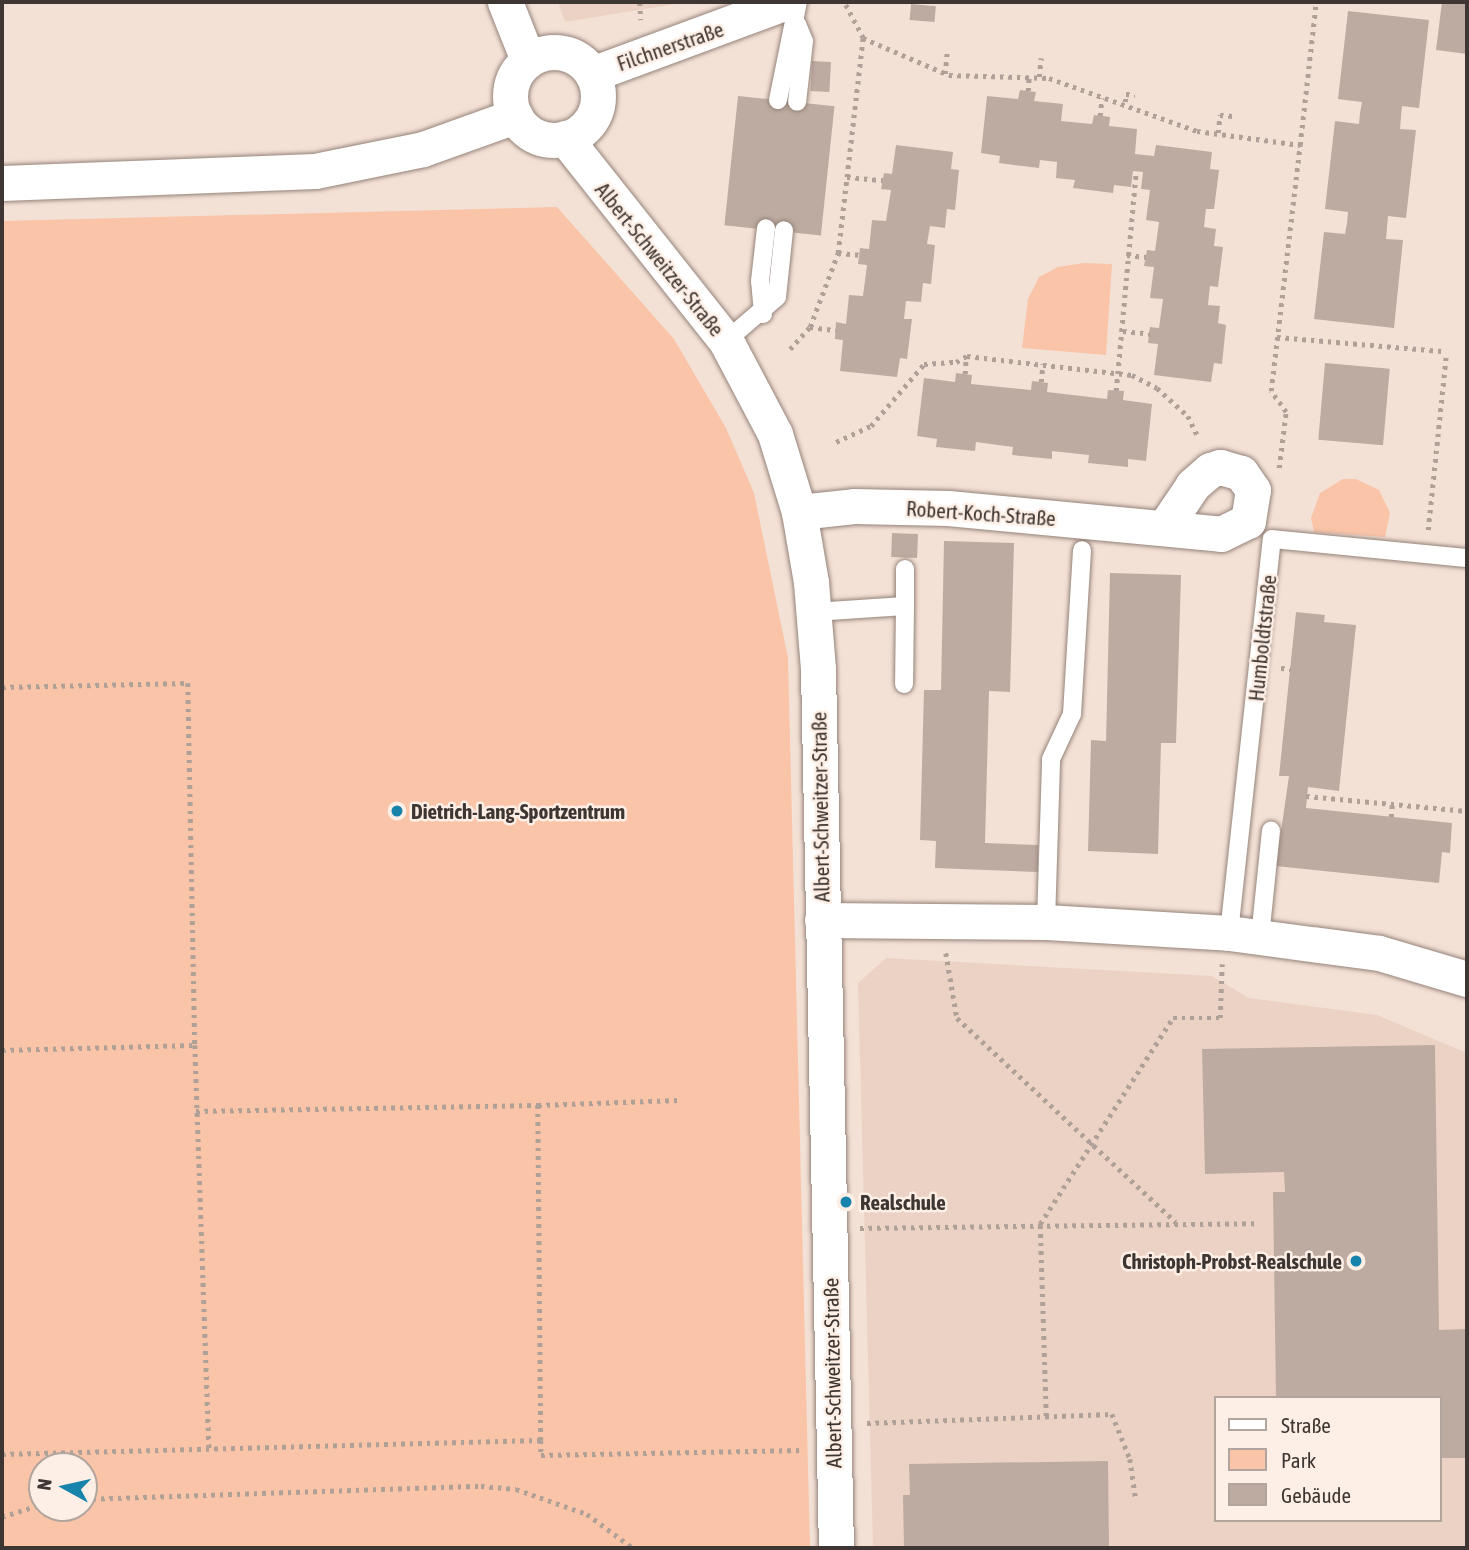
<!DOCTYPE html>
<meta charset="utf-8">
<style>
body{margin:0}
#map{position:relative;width:1469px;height:1550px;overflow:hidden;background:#f4e1d6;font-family:"Asap Condensed",sans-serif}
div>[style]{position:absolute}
.built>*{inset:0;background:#ecd2c4}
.green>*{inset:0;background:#f9c4a8}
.building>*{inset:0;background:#bdaba1;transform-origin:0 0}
.path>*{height:4.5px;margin-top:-2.25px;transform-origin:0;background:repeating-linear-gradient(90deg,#afa098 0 3.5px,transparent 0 8.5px)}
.roads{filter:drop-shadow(0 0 2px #95837a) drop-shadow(0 0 2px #95837a)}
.service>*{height:18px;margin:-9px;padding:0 9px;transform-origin:9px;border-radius:9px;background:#fff}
.minor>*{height:35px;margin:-17.5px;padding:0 17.5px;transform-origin:17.5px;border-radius:17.5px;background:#fff}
.minor>.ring{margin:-17.5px;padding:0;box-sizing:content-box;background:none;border:35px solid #fff;border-radius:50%}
.dots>*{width:19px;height:19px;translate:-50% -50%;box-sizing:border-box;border:4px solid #feefe6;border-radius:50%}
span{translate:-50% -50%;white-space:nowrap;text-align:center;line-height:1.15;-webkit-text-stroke:5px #feefe6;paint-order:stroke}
.street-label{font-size:21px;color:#3e3632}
.poi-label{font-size:21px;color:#3e3632;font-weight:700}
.left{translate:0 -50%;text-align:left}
.right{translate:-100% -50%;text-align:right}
.frame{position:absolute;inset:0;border:4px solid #3e3632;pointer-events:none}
.legend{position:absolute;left:1214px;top:1396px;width:228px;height:126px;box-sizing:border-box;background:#feefe6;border:2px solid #b1a59e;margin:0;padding:9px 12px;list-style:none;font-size:21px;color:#3e3632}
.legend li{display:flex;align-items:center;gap:14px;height:35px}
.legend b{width:35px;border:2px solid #b1a59e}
.north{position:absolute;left:28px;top:1452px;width:70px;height:70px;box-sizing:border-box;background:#feefe6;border:2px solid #b1a59e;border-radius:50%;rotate:278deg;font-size:19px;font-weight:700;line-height:28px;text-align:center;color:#3e3632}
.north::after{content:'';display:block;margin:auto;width:24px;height:32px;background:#1884ac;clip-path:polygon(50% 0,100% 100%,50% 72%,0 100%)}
</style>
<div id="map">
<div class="built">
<div style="clip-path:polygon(558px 2px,688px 2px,565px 22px)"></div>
<div style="clip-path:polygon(evenodd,886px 958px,1212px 976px,1249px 998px,1377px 1015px,1467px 1053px,1467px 1548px,873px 1548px,858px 983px,886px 958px,1215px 1398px,1439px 1398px,1439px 1520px,1215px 1520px,1215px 1398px)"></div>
</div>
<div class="green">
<div style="clip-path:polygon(evenodd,557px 207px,674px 339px,726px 428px,754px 493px,788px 658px,810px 1548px,2px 1548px,2px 221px,557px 207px,84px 1466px,84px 1508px,42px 1508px,42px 1466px,84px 1466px)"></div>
<div style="clip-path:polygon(1084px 263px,1112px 264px,1106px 355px,1022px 348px,1028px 299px,1039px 277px,1058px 267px)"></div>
<div style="clip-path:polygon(1343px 479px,1356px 479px,1379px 490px,1390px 513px,1385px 537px,1314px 532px,1311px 518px,1320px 493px)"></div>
</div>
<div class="building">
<div style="clip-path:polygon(1442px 2px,1467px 2px,1467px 54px,1436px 50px)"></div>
<div style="left:911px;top:4px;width:25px;height:16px;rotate:5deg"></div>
<div style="clip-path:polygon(1348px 11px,1429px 20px,1419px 108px,1402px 106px,1401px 117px,1400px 129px,1416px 130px,1406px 218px,1388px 216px,1387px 228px,1386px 239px,1403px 240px,1394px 328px,1314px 319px,1324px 232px,1345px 234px,1347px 223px,1348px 212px,1325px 209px,1335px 121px,1359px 124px,1360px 113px,1362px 102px,1338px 99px)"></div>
<div style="left:812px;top:61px;width:19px;height:30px;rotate:3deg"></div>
<div style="clip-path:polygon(1020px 90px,1036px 92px,1034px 101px,1063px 104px,1061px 121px,1092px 124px,1094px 115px,1110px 117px,1109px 126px,1137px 129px,1135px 154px,1154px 156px,1156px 145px,1212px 152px,1210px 169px,1219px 170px,1214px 209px,1206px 209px,1204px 227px,1216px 229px,1214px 246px,1223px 247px,1218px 287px,1210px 286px,1208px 305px,1220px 306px,1218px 323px,1226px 325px,1222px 364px,1214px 363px,1211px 382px,1154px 375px,1158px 344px,1148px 343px,1150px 327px,1159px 328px,1163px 299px,1150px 298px,1154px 267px,1144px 266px,1147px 250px,1155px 251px,1159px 222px,1146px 220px,1150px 190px,1141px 189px,1143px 172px,1133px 171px,1131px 187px,1114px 185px,1113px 193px,1073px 188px,1075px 180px,1056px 178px,1057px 162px,1040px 160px,1039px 168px,999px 163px,1000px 156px,981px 153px,987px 96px,1018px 99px)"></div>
<div style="left:738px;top:96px;width:97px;height:130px;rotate:6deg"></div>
<div style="clip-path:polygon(896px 145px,953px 152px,951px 169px,959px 170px,955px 210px,947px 209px,945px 228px,930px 226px,927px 244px,935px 245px,931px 284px,923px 283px,921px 302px,906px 301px,904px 319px,912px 319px,907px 359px,900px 358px,897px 377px,840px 371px,843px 340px,835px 339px,836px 322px,846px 324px,849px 295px,863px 296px,867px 265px,858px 264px,860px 248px,869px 249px,872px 220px,886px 221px,891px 190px,881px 189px,884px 173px,892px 174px)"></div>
<div style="left:1325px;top:363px;width:65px;height:77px;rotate:5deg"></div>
<div style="clip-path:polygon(956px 373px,972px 375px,971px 384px,1031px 390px,1032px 381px,1048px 383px,1047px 392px,1107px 399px,1108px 390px,1124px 391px,1123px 400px,1152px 404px,1146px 461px,1128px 459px,1128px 467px,1088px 463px,1089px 455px,1052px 451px,1052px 459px,1012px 455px,1013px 447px,976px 442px,975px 451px,936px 447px,937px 439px,917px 436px,924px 378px,955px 382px)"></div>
<div style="left:892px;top:533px;width:26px;height:24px;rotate:2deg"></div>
<div style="clip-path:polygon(944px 541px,1014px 543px,1010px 692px,989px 691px,985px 843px,1038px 845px,1038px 872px,935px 868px,936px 841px,920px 840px,924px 690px,941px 690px)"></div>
<div style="clip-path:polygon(1110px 573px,1181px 575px,1176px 743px,1161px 743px,1158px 854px,1088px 851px,1091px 740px,1106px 741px)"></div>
<div style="clip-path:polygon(1296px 612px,1325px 615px,1324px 622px,1356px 625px,1339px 791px,1308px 787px,1306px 808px,1452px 823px,1450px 853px,1442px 852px,1439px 883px,1276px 866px,1289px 776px,1279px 776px)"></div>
<div style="clip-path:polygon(1435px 1045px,1439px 1330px,1467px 1329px,1467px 1458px,1439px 1458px,1439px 1398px,1276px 1398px,1273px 1192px,1285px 1192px,1284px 1172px,1205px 1174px,1202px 1049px)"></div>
<div style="clip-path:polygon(1108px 1461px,1109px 1548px,904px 1548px,903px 1495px,910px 1495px,909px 1464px)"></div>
</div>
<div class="path">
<div style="left:640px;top:2px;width:18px;rotate:87deg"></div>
<div style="left:863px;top:38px;width:94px;rotate:23.3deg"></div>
<div style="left:949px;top:75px;width:100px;rotate:1.7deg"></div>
<div style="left:1049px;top:78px;width:157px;rotate:19.7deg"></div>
<div style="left:1197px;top:131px;width:104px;rotate:7.7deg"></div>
<div style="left:1300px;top:145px;width:144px;rotate:-83.6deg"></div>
<div style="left:945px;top:74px;width:25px;rotate:-85deg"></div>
<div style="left:1039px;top:77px;width:19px;rotate:-84deg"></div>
<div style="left:1028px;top:91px;width:14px;rotate:-86deg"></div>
<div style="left:1125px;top:102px;width:8px;rotate:-83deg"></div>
<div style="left:1126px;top:94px;width:9px;rotate:6deg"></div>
<div style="left:1100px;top:116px;width:18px;rotate:-84deg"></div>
<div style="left:1218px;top:133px;width:18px;rotate:-84deg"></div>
<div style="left:1220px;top:115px;width:13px;rotate:4deg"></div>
<div style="left:847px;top:177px;width:36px;rotate:5deg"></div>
<div style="left:838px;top:253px;width:21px;rotate:5deg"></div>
<div style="left:1127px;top:255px;width:19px;rotate:6deg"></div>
<div style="left:810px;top:327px;width:26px;rotate:7deg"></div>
<div style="left:1123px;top:331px;width:27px;rotate:6deg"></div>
<div style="left:1277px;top:337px;width:165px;rotate:4.9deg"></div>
<div style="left:790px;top:349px;width:30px;rotate:-48deg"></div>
<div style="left:810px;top:327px;width:79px;rotate:-69.3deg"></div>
<div style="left:838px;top:253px;width:216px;rotate:-83.4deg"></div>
<div style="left:863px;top:38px;width:41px;rotate:-117.8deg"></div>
<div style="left:965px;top:374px;width:18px;rotate:-87deg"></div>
<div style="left:1041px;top:382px;width:18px;rotate:-84deg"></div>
<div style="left:1116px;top:391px;width:220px;rotate:-84.8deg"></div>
<div style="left:836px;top:442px;width:38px;rotate:-25deg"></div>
<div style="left:871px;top:426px;width:82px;rotate:-49.5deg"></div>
<div style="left:924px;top:364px;width:32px;rotate:-4deg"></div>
<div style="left:956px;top:362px;width:13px;rotate:-29deg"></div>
<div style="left:967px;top:356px;width:166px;rotate:6.6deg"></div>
<div style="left:1132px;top:375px;width:28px;rotate:27deg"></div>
<div style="left:1157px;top:388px;width:42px;rotate:42.1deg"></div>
<div style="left:1188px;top:416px;width:25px;rotate:64deg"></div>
<div style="left:1279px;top:468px;width:56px;rotate:-82.9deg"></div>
<div style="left:1286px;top:412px;width:26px;rotate:-126deg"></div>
<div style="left:1271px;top:391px;width:248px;rotate:-83.3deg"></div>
<div style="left:1428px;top:530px;width:174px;rotate:-84.1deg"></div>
<div style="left:1281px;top:668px;width:10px;rotate:6deg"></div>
<div style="left:2px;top:687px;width:186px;rotate:-1.2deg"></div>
<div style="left:188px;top:683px;width:362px;rotate:88.9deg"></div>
<div style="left:1306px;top:796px;width:162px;rotate:5.3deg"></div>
<div style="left:1391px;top:817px;width:12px;rotate:-85deg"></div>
<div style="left:946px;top:953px;width:66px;rotate:80.4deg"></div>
<div style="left:957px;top:1018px;width:299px;rotate:43deg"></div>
<div style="left:2px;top:1050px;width:193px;rotate:-1.5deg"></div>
<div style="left:195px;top:1045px;width:403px;rotate:88deg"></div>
<div style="left:538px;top:1105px;width:141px;rotate:-2deg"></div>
<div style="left:196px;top:1111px;width:342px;rotate:-1deg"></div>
<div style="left:538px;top:1105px;width:335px;rotate:89.5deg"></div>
<div style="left:860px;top:1228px;width:398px;rotate:-0.7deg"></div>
<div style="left:1046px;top:1416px;width:192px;rotate:-91.8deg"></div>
<div style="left:1040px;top:1224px;width:245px;rotate:-57.2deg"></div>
<div style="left:1173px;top:1018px;width:47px"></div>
<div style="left:1220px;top:1018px;width:54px;rotate:-87.9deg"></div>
<div style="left:867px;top:1423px;width:245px;rotate:-2.1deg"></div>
<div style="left:1112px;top:1414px;width:48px;rotate:68.2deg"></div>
<div style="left:1130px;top:1459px;width:41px;rotate:81.7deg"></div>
<div style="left:2px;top:1454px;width:539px;rotate:-1.49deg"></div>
<div style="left:541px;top:1440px;width:15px;rotate:90deg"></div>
<div style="left:541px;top:1455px;width:261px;rotate:-1.1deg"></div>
<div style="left:84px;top:1499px;width:397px;rotate:-1.9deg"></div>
<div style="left:481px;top:1486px;width:35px;rotate:5deg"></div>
<div style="left:516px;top:1489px;width:75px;rotate:19.4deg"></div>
<div style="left:587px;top:1514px;width:57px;rotate:36.5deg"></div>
<div style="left:2px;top:1517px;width:42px;rotate:-18deg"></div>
</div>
<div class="roads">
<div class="service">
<div style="left:797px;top:24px;width:18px;rotate:68deg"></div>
<div style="left:804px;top:41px;width:61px;rotate:96.5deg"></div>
<div style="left:778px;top:100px;width:100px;rotate:-78.5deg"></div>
<div style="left:763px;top:314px;width:33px;rotate:-95deg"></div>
<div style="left:760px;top:281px;width:53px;rotate:-83.5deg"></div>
<div style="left:726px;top:341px;width:67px;rotate:-40.8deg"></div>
<div style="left:777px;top:297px;width:67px;rotate:-84deg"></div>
<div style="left:905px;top:606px;width:37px;rotate:-90deg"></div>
<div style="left:814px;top:612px;width:91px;rotate:-3.8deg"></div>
<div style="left:905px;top:606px;width:78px;rotate:90.7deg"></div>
<div style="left:1046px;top:922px;width:163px;rotate:-88.2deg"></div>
<div style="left:1051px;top:759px;width:50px;rotate:-65deg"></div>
<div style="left:1072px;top:714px;width:164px;rotate:-86.5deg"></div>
<div style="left:1229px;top:933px;width:396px;rotate:-83.8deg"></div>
<div style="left:1272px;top:539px;width:196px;rotate:5.6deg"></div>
<div style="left:1260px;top:937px;width:107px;rotate:-84.1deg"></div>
</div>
<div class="minor">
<div style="left:505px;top:2px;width:62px;rotate:68.4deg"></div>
<div class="ring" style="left:510px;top:52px;width:53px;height:53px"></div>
<div style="left:592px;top:74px;width:208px;rotate:-20.3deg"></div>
<div style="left:565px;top:138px;width:259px;rotate:51.6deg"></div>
<div style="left:726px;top:341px;width:105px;rotate:62.2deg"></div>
<div style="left:775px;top:434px;width:82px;rotate:72.9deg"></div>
<div style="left:799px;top:512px;width:71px;rotate:80.3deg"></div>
<div style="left:811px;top:582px;width:87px;rotate:85.4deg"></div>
<div style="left:818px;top:669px;width:879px;rotate:88.83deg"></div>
<div style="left:2px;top:183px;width:313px;rotate:-2.2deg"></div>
<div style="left:315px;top:171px;width:110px;rotate:-11.5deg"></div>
<div style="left:423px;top:149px;width:98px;rotate:-19.7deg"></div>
<div style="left:799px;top:512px;width:55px;rotate:-6.2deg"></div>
<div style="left:854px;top:506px;width:94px;rotate:1.2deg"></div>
<div style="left:948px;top:508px;width:274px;rotate:5.4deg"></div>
<div style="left:1221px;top:534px;width:30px;rotate:-26deg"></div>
<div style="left:1248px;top:521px;width:31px;rotate:-81deg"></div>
<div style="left:1253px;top:490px;width:21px;rotate:-125deg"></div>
<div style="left:1241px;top:473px;width:22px;rotate:-164deg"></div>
<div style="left:1220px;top:467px;width:10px;rotate:163deg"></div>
<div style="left:1210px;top:470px;width:23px;rotate:139deg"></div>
<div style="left:1193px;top:485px;width:52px;rotate:124deg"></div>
<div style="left:822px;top:920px;width:224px;rotate:0.5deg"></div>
<div style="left:1046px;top:922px;width:183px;rotate:3.4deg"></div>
<div style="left:1229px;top:933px;width:151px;rotate:7.6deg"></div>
<div style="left:1379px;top:953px;width:92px;rotate:16.5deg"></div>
</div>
</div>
<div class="dots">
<div style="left:397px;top:811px;background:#1884ac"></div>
<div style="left:846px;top:1202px;background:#1884ac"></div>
<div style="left:1356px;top:1261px;background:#1884ac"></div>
</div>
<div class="street-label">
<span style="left:670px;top:46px;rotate:-19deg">Filchnerstraße</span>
<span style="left:660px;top:259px;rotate:51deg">Albert-Schweitzer-Straße</span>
<span style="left:981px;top:513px;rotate:4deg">Robert-Koch-Straße</span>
<span style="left:1262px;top:638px;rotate:-84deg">Humboldtstraße</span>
<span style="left:820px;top:807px;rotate:-91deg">Albert-Schweitzer-Straße</span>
<span style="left:832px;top:1373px;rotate:-91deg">Albert-Schweitzer-Straße</span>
</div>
<div class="poi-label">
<span class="left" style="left:411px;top:811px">Dietrich-Lang-Sportzentrum</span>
<span class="left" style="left:860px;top:1202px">Realschule</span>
<span class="right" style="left:1342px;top:1261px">Christoph-Probst-Realschule</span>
</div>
<div class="frame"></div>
<ul class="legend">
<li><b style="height:9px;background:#fff"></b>Straße</li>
<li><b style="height:19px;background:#f9c4a8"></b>Park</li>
<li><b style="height:19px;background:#bdaba1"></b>Gebäude</li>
</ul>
<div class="north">N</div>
</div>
